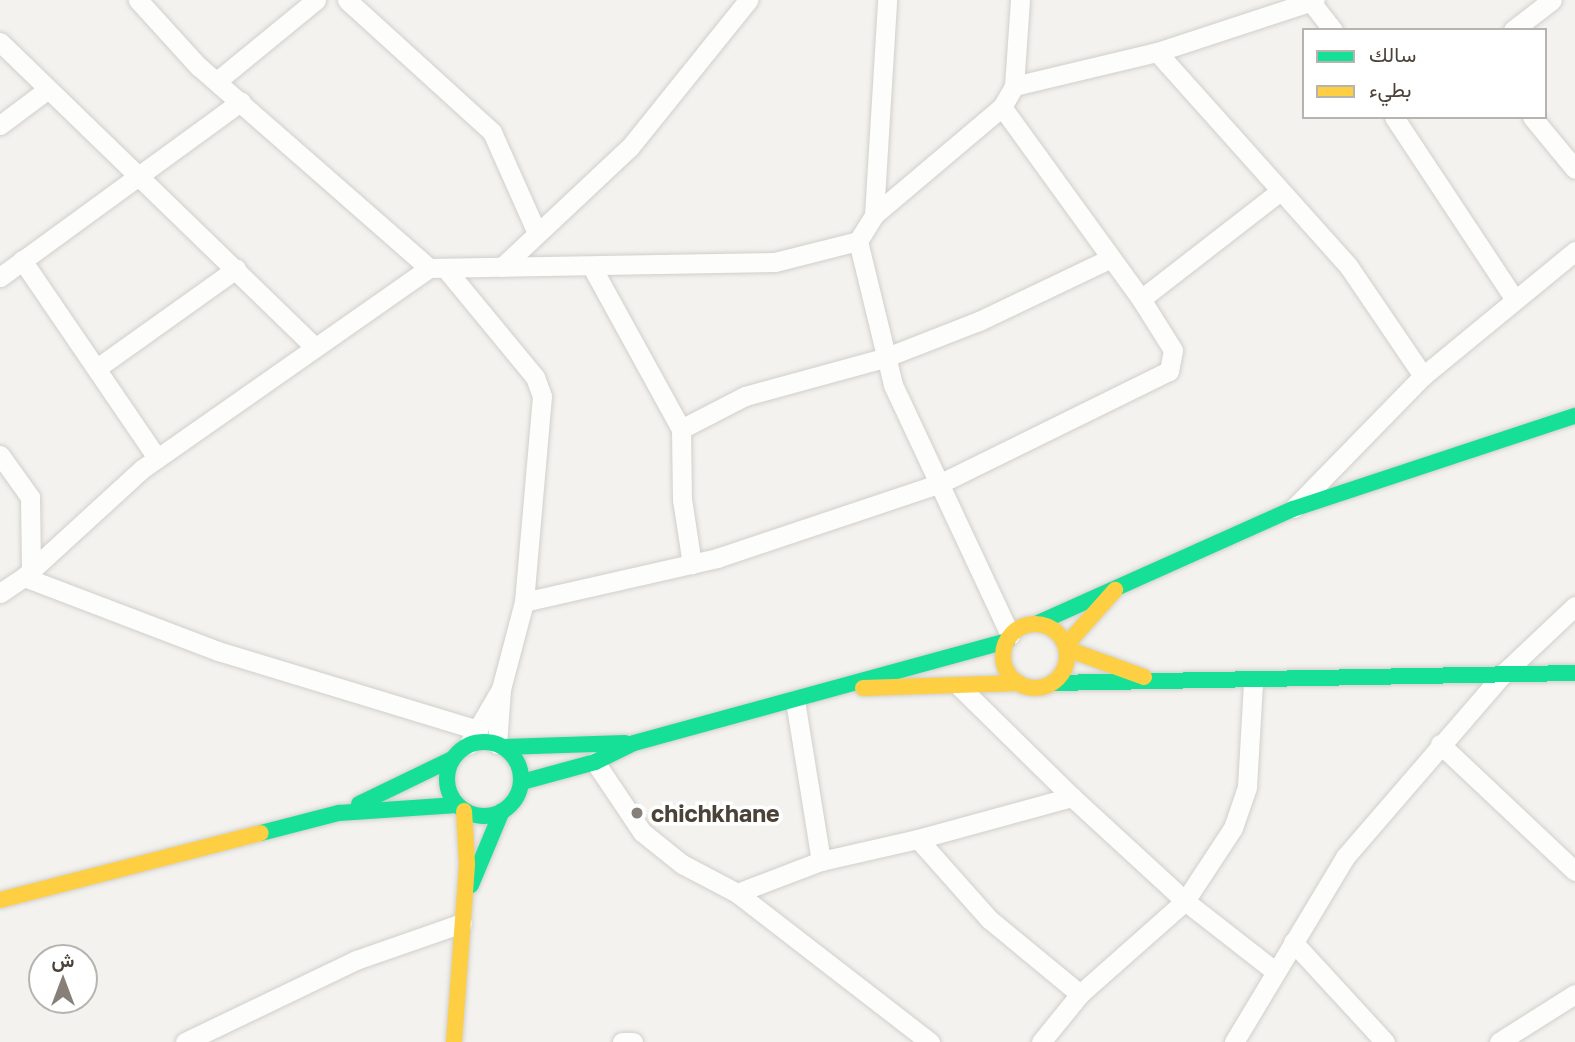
<!DOCTYPE html>
<meta charset="utf-8">
<style>
body{margin:0}
#map{position:relative;width:1575px;height:1042px;overflow:hidden;background:#f3f2ee;font-family:"Golos Text",Vazirmatn,sans-serif}
div>[style]{position:absolute}
.roads{filter:drop-shadow(0 0 2px #d1cfcb) drop-shadow(0 0 2px #d1cfcb)}
.street>*{height:19px;margin:-9.5px;padding:0 9.5px;transform-origin:9.5px;border-radius:9.5px;background:#fdfdfc}
.fast>*{height:16px;margin:-8px;padding:0 8px;transform-origin:8px;border-radius:8px;background:#16e098}
.fast>.ring{margin:-8px;padding:0;box-sizing:content-box;background:none;border:16px solid #16e098;border-radius:50%}
.slow>*{height:16px;margin:-8px;padding:0 8px;transform-origin:8px;border-radius:8px;background:#ffcf43}
.slow>.ring{margin:-8px;padding:0;box-sizing:content-box;background:none;border:16px solid #ffcf43;border-radius:50%}
.dots>*{width:19px;height:19px;translate:-50% -50%;box-sizing:border-box;border:4px solid #fff;border-radius:50%}
span{translate:-50% -50%;white-space:nowrap;text-align:center;line-height:1.15;-webkit-text-stroke:7px #fff;paint-order:stroke}
.poi-label{font-size:23px;color:#4b4338;font-weight:700}
.left{translate:0 -50%;text-align:left}
.legend{position:absolute;left:1302px;top:28px;width:245px;height:91px;box-sizing:border-box;background:#fff;border:2px solid #b7b4af;margin:0;padding:9px 12px;list-style:none;font-size:21px;color:#4b4338}
.legend li{display:flex;align-items:center;gap:14px;height:35px}
.legend b{width:35px;border:2px solid #b7b4af}
.north{position:absolute;left:28px;top:944px;width:70px;height:70px;box-sizing:border-box;background:#fff;border:2px solid #b7b4af;border-radius:50%;rotate:0deg;font-size:19px;font-weight:700;line-height:28px;text-align:center;color:#4b4338}
.north::after{content:'';display:block;margin:auto;width:24px;height:32px;background:#868078;clip-path:polygon(50% 0,100% 100%,50% 72%,0 100%)}
</style>
<div id="map">
<div class="roads">
<div class="street">
<div style="left:347px;top:0;width:196px;rotate:42.3deg"></div>
<div style="left:492px;top:132px;width:111px;rotate:66deg"></div>
<div style="left:1311px;top:2px;width:36px;rotate:52deg"></div>
<div style="left:1513px;top:30px;width:49px;rotate:-37.6deg"></div>
<div style="left:0;top:42px;width:438px;rotate:44.1deg"></div>
<div style="left:1157px;top:52px;width:288px;rotate:48.2deg"></div>
<div style="left:1349px;top:267px;width:132px;rotate:55.8deg"></div>
<div style="left:217px;top:81px;width:128px;rotate:-39.3deg"></div>
<div style="left:1014px;top:86px;width:147px;rotate:-13.4deg"></div>
<div style="left:1157px;top:52px;width:166px;rotate:-18.2deg"></div>
<div style="left:1394px;top:117px;width:219px;rotate:56.5deg"></div>
<div style="left:1532px;top:117px;width:67px;rotate:50.4deg"></div>
<div style="left:0;top:125px;width:59px;rotate:-36.7deg"></div>
<div style="left:874px;top:215px;width:215px;rotate:-86.5deg"></div>
<div style="left:858px;top:241px;width:148px;rotate:76.3deg"></div>
<div style="left:893px;top:385px;width:276px;rotate:64.9deg"></div>
<div style="left:22px;top:260px;width:240px;rotate:55.7deg"></div>
<div style="left:502px;top:267px;width:175px;rotate:-43.2deg"></div>
<div style="left:630px;top:147px;width:189px;rotate:-51.2deg"></div>
<div style="left:429px;top:268px;width:346px;rotate:-1deg"></div>
<div style="left:775px;top:262px;width:86px;rotate:-14.2deg"></div>
<div style="left:858px;top:241px;width:31px;rotate:-58deg"></div>
<div style="left:874px;top:215px;width:167px;rotate:-40.2deg"></div>
<div style="left:1002px;top:107px;width:24px;rotate:-60deg"></div>
<div style="left:1014px;top:86px;width:86px;rotate:-86deg"></div>
<div style="left:445px;top:268px;width:141px;rotate:50.5deg"></div>
<div style="left:535px;top:377px;width:20px;rotate:70deg"></div>
<div style="left:542px;top:396px;width:207px;rotate:95deg"></div>
<div style="left:524px;top:602px;width:90px;rotate:104.8deg"></div>
<div style="left:501px;top:689px;width:64px;rotate:120.2deg"></div>
<div style="left:593px;top:269px;width:183px;rotate:61.2deg"></div>
<div style="left:681px;top:429px;width:70px;rotate:89.2deg"></div>
<div style="left:682px;top:499px;width:66px;rotate:81.3deg"></div>
<div style="left:0;top:277px;width:298px;rotate:-36.1deg"></div>
<div style="left:1141px;top:299px;width:175px;rotate:-37.8deg"></div>
<div style="left:97px;top:368px;width:171px;rotate:-35.5deg"></div>
<div style="left:681px;top:429px;width:72px;rotate:-27.3deg"></div>
<div style="left:745px;top:396px;width:144px;rotate:-15.3deg"></div>
<div style="left:884px;top:358px;width:102px;rotate:-21.3deg"></div>
<div style="left:979px;top:321px;width:144px;rotate:-25.5deg"></div>
<div style="left:0;top:455px;width:52px;rotate:54.5deg"></div>
<div style="left:30px;top:497px;width:69px;rotate:89.2deg"></div>
<div style="left:1294px;top:508px;width:185px;rotate:-45.7deg"></div>
<div style="left:1423px;top:376px;width:197px;rotate:-39.4deg"></div>
<div style="left:24px;top:577px;width:160px;rotate:-42.5deg"></div>
<div style="left:142px;top:469px;width:350px;rotate:-35deg"></div>
<div style="left:429px;top:268px;width:305px;rotate:-138.8deg"></div>
<div style="left:199px;top:67px;width:91px;rotate:-132.3deg"></div>
<div style="left:0;top:593px;width:29px;rotate:-34deg"></div>
<div style="left:24px;top:577px;width:208px;rotate:20.9deg"></div>
<div style="left:218px;top:651px;width:272px;rotate:16.9deg"></div>
<div style="left:524px;top:602px;width:198px;rotate:-12.8deg"></div>
<div style="left:717px;top:558px;width:236px;rotate:-18.5deg"></div>
<div style="left:941px;top:483px;width:254px;rotate:-26.2deg"></div>
<div style="left:1169px;top:371px;width:21px;rotate:-79deg"></div>
<div style="left:1173px;top:350px;width:60px;rotate:-122.1deg"></div>
<div style="left:1141px;top:299px;width:237px;rotate:-125.9deg"></div>
<div style="left:960px;top:687px;width:157px;rotate:44.5deg"></div>
<div style="left:497px;top:744px;width:55px;rotate:-85.8deg"></div>
<div style="left:1440px;top:744px;width:185px;rotate:43.3deg"></div>
<div style="left:595px;top:762px;width:84px;rotate:56.1deg"></div>
<div style="left:642px;top:832px;width:51px;rotate:38.7deg"></div>
<div style="left:682px;top:864px;width:62px;rotate:27.8deg"></div>
<div style="left:737px;top:893px;width:244px;rotate:37.7deg"></div>
<div style="left:918px;top:839px;width:160px;rotate:-15.3deg"></div>
<div style="left:1072px;top:797px;width:154px;rotate:42.6deg"></div>
<div style="left:1185px;top:901px;width:87px;rotate:-56.7deg"></div>
<div style="left:1233px;top:828px;width:43px;rotate:-71.1deg"></div>
<div style="left:1247px;top:787px;width:105px;rotate:-86.7deg"></div>
<div style="left:821px;top:861px;width:99px;rotate:-12.8deg"></div>
<div style="left:918px;top:839px;width:107px;rotate:48.4deg"></div>
<div style="left:989px;top:919px;width:118px;rotate:39.5deg"></div>
<div style="left:1080px;top:994px;width:140px;rotate:-41.5deg"></div>
<div style="left:1185px;top:901px;width:115px;rotate:38deg"></div>
<div style="left:737px;top:893px;width:90px;rotate:-20.9deg"></div>
<div style="left:821px;top:861px;width:163px;rotate:-99.2deg"></div>
<div style="left:1293px;top:942px;width:136px;rotate:47.4deg"></div>
<div style="left:185px;top:1042px;width:190px;rotate:-25.6deg"></div>
<div style="left:356px;top:960px;width:112px;rotate:-19.2deg"></div>
<div style="left:622px;top:1042px;width:11px"></div>
<div style="left:1041px;top:1042px;width:62px;rotate:-50.9deg"></div>
<div style="left:1234px;top:1042px;width:216px;rotate:-59deg"></div>
<div style="left:1345px;top:857px;width:242px;rotate:-49.2deg"></div>
<div style="left:1503px;top:674px;width:99px;rotate:-43.4deg"></div>
<div style="left:1499px;top:1042px;width:90px;rotate:-32.3deg"></div>
</div>
<div class="fast">
<div style="left:1038px;top:623px;width:279px;rotate:-24.1deg"></div>
<div style="left:1293px;top:509px;width:297px;rotate:-18.3deg"></div>
<div style="left:1053px;top:683px;width:522px;rotate:-1.1deg"></div>
<div class="ring" style="left:447px;top:742px;width:58px;height:58px"></div>
<div style="left:504px;top:747px;width:121px;rotate:-1.9deg"></div>
<div style="left:522px;top:782px;width:76px;rotate:-15.3deg"></div>
<div style="left:595px;top:762px;width:43px;rotate:-26deg"></div>
<div style="left:634px;top:743px;width:387px;rotate:-15.3deg"></div>
<div style="left:359px;top:804px;width:103px;rotate:-25.8deg"></div>
<div style="left:261px;top:833px;width:81px;rotate:-14.4deg"></div>
<div style="left:339px;top:813px;width:118px;rotate:-3.9deg"></div>
<div style="left:471px;top:885px;width:80px;rotate:-67.3deg"></div>
</div>
<div class="slow">
<div class="ring" style="left:1003px;top:624px;width:48px;height:48px"></div>
<div style="left:1066px;top:645px;width:74px;rotate:-48.3deg"></div>
<div style="left:1067px;top:649px;width:82px;rotate:20deg"></div>
<div style="left:863px;top:688px;width:156px;rotate:-1.8deg"></div>
<div style="left:0;top:900px;width:269px;rotate:-14.4deg"></div>
<div style="left:454px;top:1042px;width:178px;rotate:-85.8deg"></div>
<div style="left:467px;top:864px;width:53px;rotate:-93.2deg"></div>
</div>
</div>
<div class="dots">
<div style="left:637px;top:813px;background:#868078"></div>
</div>
<div class="poi-label">
<span class="left" style="left:651px;top:813px">chichkhane</span>
</div>
<ul class="legend">
<li><b style="height:9px;background:#16e098"></b>سالك</li>
<li><b style="height:9px;background:#ffcf43"></b>بطيء</li>
</ul>
<div class="north">ش</div>
</div>
